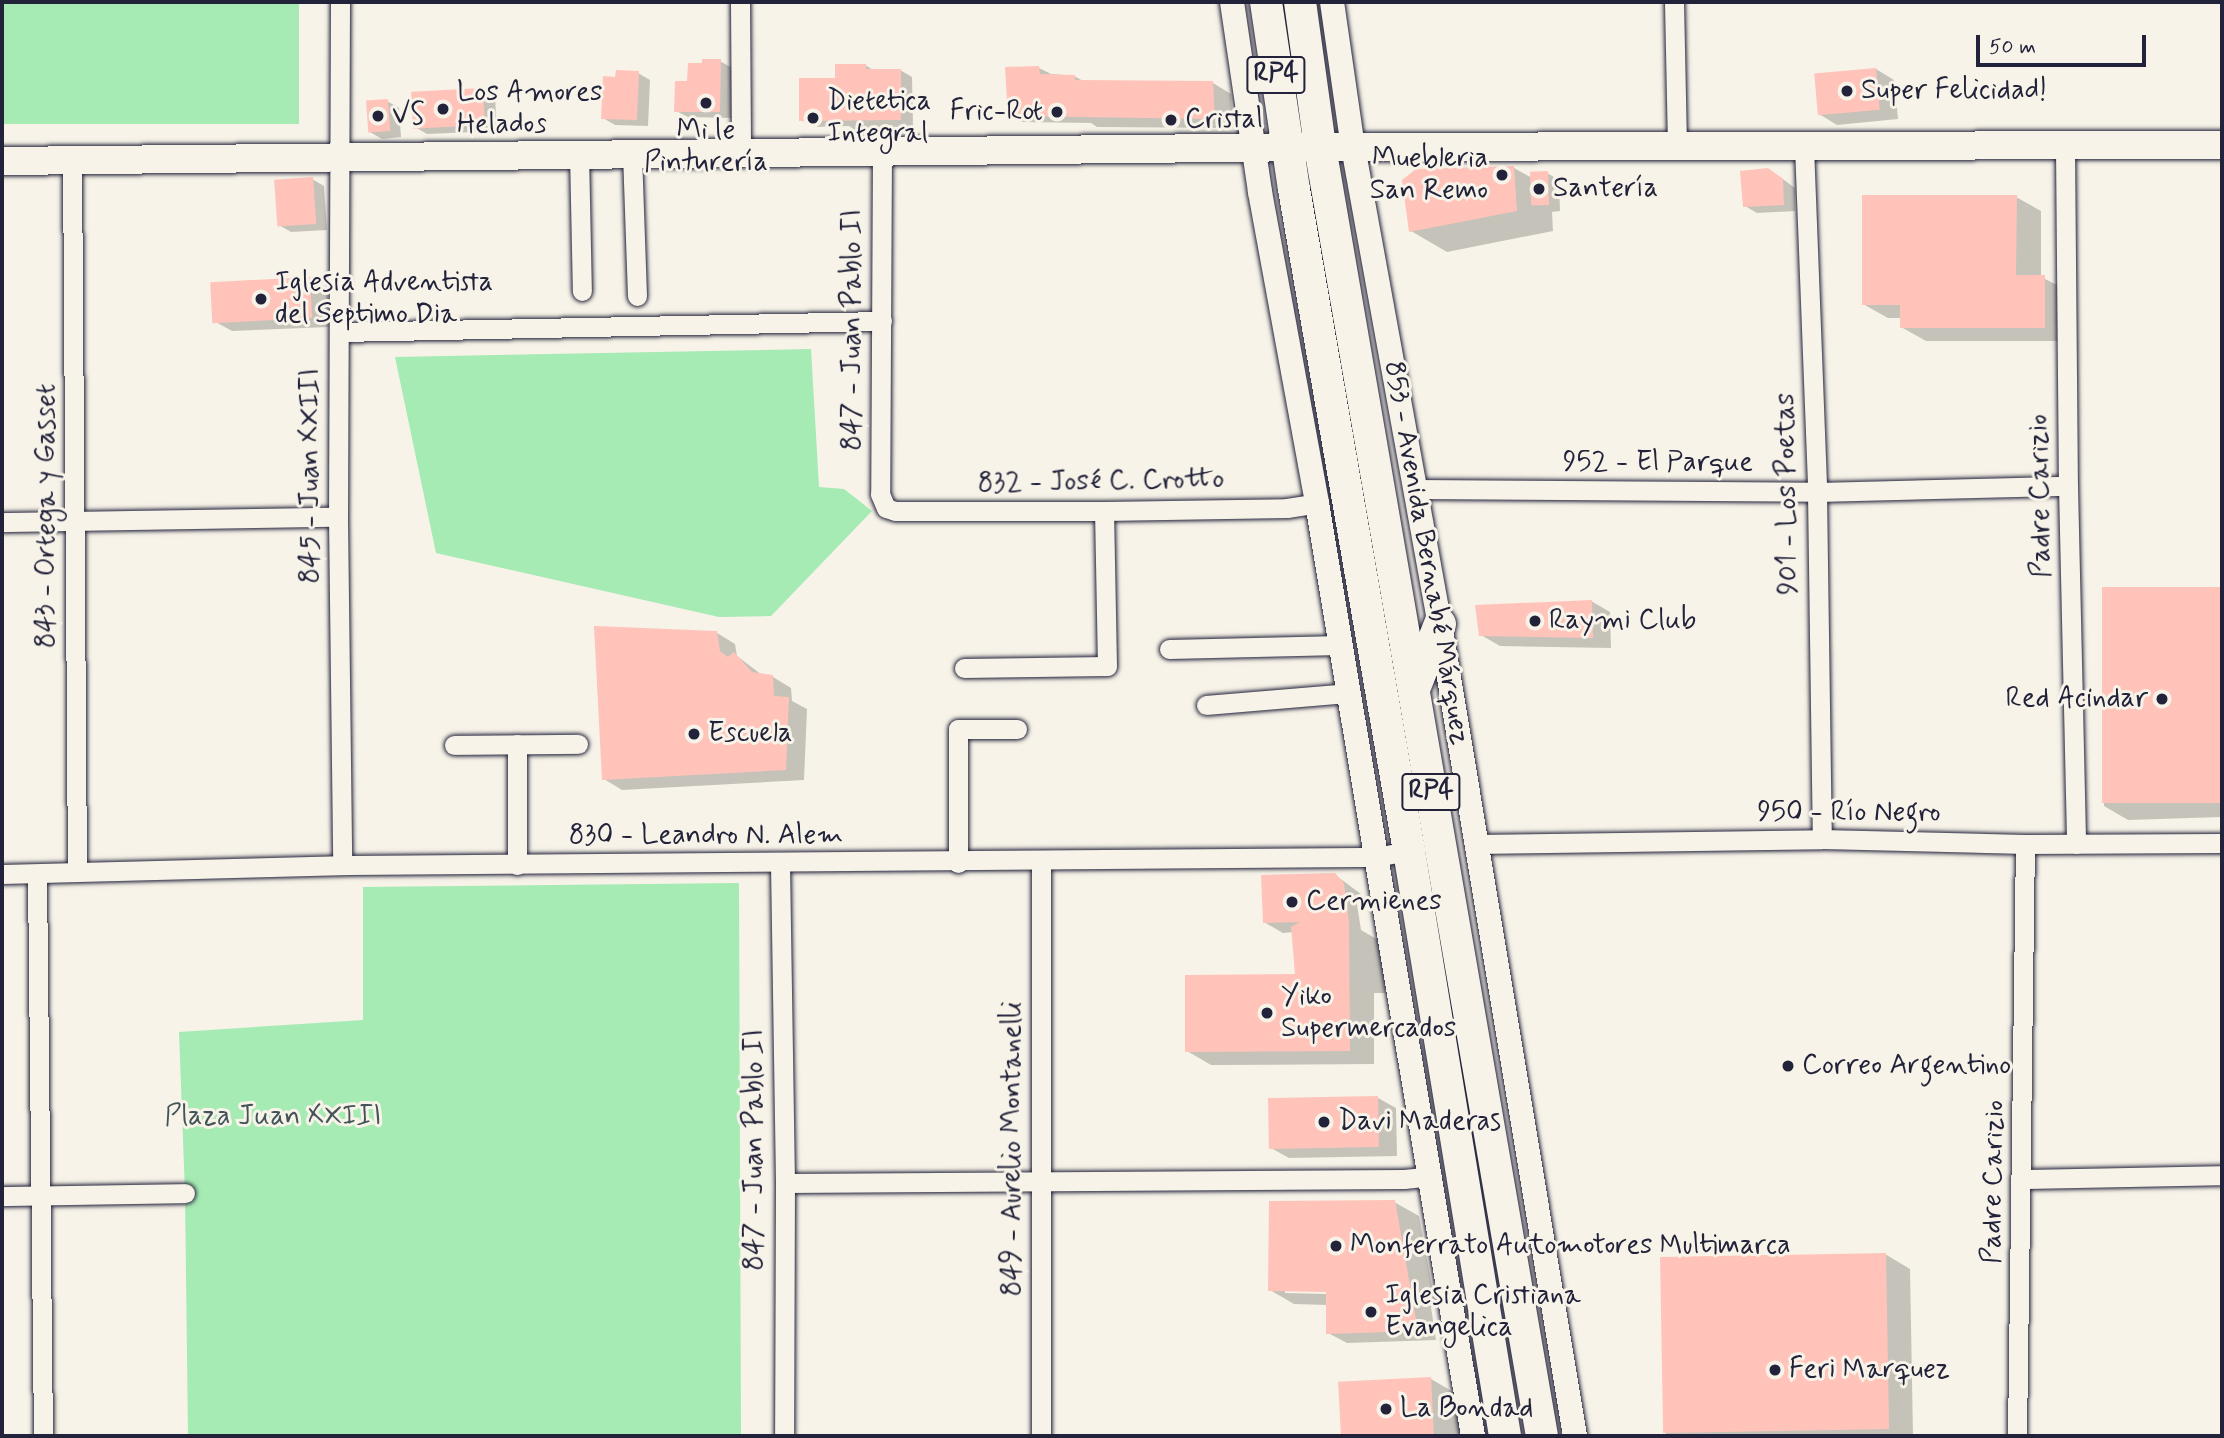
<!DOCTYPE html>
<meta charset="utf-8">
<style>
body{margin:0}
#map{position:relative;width:2224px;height:1438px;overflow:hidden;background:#f7f3e8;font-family:Mynerve,sans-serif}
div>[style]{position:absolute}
.green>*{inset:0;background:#a6eab4;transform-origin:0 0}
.shadow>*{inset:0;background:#0003}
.building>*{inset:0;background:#ffc3ba;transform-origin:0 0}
.roads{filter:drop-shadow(0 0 2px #22223b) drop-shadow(0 0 2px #22223b)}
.minor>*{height:19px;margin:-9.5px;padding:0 9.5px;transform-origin:9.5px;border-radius:9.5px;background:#f7f3e8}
.tertiary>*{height:24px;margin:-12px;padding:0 12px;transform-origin:12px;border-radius:12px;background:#f7f3e8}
.secondary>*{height:28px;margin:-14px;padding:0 14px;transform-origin:14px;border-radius:14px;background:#f7f3e8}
.primary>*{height:32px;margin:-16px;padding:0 16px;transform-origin:16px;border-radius:16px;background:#f7f3e8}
.dots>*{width:19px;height:19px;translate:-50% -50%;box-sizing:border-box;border:4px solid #f7f3e8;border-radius:50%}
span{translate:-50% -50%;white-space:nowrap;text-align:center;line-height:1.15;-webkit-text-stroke:6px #f7f3e8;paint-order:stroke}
.shield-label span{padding:2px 5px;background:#f7f3e8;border:2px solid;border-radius:5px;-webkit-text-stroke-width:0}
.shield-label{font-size:26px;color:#22223b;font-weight:700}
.poi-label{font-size:28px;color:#22223b}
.left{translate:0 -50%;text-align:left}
.right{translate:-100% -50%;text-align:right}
.street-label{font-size:28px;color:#22223b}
.park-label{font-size:28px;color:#435459}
.frame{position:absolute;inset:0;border:4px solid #22223b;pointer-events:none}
.scale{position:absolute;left:1976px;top:35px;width:170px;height:32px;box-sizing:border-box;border:4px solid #22223b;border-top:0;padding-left:9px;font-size:21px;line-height:24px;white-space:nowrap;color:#22223b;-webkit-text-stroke:5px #f7f3e8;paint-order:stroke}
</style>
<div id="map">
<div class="green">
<div style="left:2px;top:2px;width:297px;height:122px"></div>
<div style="clip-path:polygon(811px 349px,819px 487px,844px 489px,872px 511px,771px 616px,719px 617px,436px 553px,395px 357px)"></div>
<div style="clip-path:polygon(739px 883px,741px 1436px,188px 1436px,185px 1193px,179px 1032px,363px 1020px,363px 887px)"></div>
</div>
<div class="shadow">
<div style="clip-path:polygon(720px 61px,732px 68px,731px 118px,688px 117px,676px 111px,689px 83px)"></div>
<div style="clip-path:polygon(865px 65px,875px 71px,900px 70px,912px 77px,913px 126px,855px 130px,849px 126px,813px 127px,801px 120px,836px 80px)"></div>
<div style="clip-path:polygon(1039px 68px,1051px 74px,1074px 76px,1085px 82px,1213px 83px,1231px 94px,1233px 128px,1097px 127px,1091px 123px,1022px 122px,1010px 115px)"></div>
<div style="clip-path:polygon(1876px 69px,1894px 80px,1898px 119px,1837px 125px,1819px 114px)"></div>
<div style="clip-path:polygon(638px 73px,650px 80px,648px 126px,615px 125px,603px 118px,617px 79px)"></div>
<div style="clip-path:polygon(483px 90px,495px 97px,497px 131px,427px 134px,415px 127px)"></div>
<div style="clip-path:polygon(387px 101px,399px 108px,401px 137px,382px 139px,370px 132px)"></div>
<div style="clip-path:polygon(1514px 168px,1532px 178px,1547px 173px,1559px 180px,1560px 211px,1552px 212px,1553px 231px,1447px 252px,1411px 231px)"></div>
<div style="clip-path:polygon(1780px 177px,1795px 188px,1795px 211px,1757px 213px,1745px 206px)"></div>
<div style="clip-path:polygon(312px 179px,324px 186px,327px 230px,291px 232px,279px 225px)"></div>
<div style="clip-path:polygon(2016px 197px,2041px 211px,2041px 277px,2069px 291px,2069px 341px,1926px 341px,1901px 327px,1902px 318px,1888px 318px,1863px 304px)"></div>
<div style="clip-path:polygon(310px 279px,328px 289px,329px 327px,232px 331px,214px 321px)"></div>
<div style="clip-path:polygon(2222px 589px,2222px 817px,2128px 820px,2104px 806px,2104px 597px)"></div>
<div style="clip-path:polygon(1591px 601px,1610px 612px,1611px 648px,1500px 646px,1481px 635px)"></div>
<div style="clip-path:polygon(717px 633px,735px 644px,737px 656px,762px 675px,773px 677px,791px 688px,792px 701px,807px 709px,804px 780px,622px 790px,604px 779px)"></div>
<div style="clip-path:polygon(1334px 874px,1361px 894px,1356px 898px,1361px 930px,1385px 944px,1385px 993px,1374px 993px,1374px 1064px,1211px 1065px,1187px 1051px,1302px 976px,1293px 932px,1283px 933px,1264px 922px)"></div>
<div style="clip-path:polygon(1378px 1098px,1396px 1108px,1397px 1156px,1289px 1158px,1271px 1148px)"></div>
<div style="clip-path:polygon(evenodd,1394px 1202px,1419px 1216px,1436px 1307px,1431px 1307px,1436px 1340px,1347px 1343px,1328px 1333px,1328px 1305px,1294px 1304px,1270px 1290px,1394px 1202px,1285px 1289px,1327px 1290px,1327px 1294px,1285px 1293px,1285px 1289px)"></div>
<div style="clip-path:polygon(1885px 1254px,1910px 1269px,1913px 1436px,1670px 1436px,1665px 1433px)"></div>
<div style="clip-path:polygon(1431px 1379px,1467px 1400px,1469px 1436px,1343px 1436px,1340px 1383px)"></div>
</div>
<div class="building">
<div style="clip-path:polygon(702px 59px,721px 59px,720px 112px,674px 112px,675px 81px,687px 81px,688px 63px,702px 63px)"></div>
<div style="clip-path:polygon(835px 64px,866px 64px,866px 69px,901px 69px,901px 120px,799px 121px,799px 78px,835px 78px)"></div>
<div style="clip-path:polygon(1039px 66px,1040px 74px,1075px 75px,1075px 80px,1213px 81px,1215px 119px,1008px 116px,1005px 67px)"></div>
<div style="left:1876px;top:68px;width:42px;height:62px;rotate:85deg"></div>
<div style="clip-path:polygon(616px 70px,639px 71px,637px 120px,601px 119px,603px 76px,615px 77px)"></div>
<div style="left:483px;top:88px;width:37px;height:72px;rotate:87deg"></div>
<div style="left:388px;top:99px;width:32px;height:22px;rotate:86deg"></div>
<div style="clip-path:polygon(1514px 166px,1517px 211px,1409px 232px,1402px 180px,1416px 169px)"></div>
<div style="clip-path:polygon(1768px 168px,1783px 179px,1784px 205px,1743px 207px,1740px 171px)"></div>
<div style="left:1548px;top:171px;width:34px;height:18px;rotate:88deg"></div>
<div style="left:313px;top:177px;width:47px;height:39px;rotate:86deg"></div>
<div style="clip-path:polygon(1862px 195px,2017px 195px,2016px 275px,2045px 275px,2045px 328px,1900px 328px,1900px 305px,1862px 305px)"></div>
<div style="left:310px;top:277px;width:41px;height:100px;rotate:87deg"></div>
<div style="left:2222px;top:587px;width:216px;height:120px;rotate:90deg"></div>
<div style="clip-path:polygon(1592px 600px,1593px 638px,1479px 636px,1475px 605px)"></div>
<div style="clip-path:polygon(594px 626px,717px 631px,720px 651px,728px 657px,734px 652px,752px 672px,773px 675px,774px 696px,789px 697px,786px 770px,602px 780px)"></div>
<div style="clip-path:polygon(1335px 873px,1344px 883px,1349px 922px,1350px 1051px,1185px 1052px,1185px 975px,1295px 974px,1291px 927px,1300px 922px,1263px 923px,1261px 875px)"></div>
<div style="left:1378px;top:1096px;width:51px;height:110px;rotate:89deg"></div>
<div style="clip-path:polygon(1395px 1200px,1418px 1331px,1326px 1334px,1326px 1292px,1268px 1291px,1269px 1201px)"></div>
<div style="left:1886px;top:1253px;width:176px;height:226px;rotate:89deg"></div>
<div style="left:1431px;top:1377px;width:59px;height:93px;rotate:87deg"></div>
</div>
<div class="roads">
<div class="minor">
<div style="left:340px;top:2px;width:515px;rotate:90.22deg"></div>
<div style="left:338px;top:517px;width:348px;rotate:89.3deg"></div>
<div style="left:740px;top:2px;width:150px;rotate:89.6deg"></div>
<div style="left:1674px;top:2px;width:145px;rotate:88.8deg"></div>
<div style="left:1804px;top:146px;width:346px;rotate:87.8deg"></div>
<div style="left:1817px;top:492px;width:347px;rotate:89.2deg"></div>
<div style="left:2065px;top:147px;width:339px;rotate:89.5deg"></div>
<div style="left:2068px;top:486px;width:358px;rotate:88.7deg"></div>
<div style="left:882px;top:151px;width:343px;rotate:90.3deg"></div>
<div style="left:880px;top:494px;width:15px;rotate:67deg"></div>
<div style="left:886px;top:508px;width:9px;rotate:18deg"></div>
<div style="left:895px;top:511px;width:209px"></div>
<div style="left:1104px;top:511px;width:183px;rotate:-0.9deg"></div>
<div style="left:1287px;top:508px;width:30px;rotate:-9deg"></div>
<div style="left:579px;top:153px;width:138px;rotate:88.8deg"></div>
<div style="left:632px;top:153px;width:143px;rotate:88deg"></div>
<div style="left:72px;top:159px;width:713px;rotate:89.6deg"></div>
<div style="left:339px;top:332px;width:543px;rotate:-1.16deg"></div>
<div style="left:1415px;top:489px;width:402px;rotate:0.4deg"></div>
<div style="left:1817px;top:492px;width:251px;rotate:-1.4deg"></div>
<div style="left:2px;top:522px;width:336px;rotate:-0.9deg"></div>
<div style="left:1169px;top:649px;width:172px;rotate:-1.3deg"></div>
<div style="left:964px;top:668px;width:143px;rotate:-0.8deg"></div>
<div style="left:1107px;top:666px;width:155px;rotate:-91.1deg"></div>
<div style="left:1206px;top:705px;width:144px;rotate:-4.8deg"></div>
<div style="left:454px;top:745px;width:124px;rotate:-0.5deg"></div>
<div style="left:1476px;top:844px;width:346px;rotate:-0.8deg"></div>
<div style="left:1822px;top:839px;width:203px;rotate:1.4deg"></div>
<div style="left:2025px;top:844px;width:197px;rotate:-0.3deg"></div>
<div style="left:958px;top:863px;width:134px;rotate:-90deg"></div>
<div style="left:958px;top:729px;width:59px"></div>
<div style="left:780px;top:864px;width:319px;rotate:89.1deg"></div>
<div style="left:785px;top:1183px;width:253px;rotate:90.2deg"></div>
<div style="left:517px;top:865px;width:121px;rotate:-90deg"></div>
<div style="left:2px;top:874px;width:347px;rotate:-1.5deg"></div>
<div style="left:349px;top:865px;width:1026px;rotate:-0.45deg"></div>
<div style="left:1375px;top:857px;width:35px;rotate:-10deg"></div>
<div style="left:37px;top:874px;width:562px;rotate:89.39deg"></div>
<div style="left:2022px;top:1179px;width:200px;rotate:-1.1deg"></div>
<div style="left:785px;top:1183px;width:619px;rotate:-0.37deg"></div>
<div style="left:1404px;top:1179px;width:28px;rotate:-6deg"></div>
<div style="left:2px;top:1196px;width:183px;rotate:-0.9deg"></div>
<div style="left:1041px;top:1436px;width:574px;rotate:-90deg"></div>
<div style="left:2017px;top:1436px;width:592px;rotate:-89.23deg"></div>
</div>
<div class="tertiary">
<div style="left:1232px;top:2px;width:192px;rotate:81.6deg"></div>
<div style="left:1260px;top:192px;width:316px;rotate:79.6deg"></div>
<div style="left:1317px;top:503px;width:946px;rotate:80.51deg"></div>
<div style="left:1332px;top:2px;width:147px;rotate:81.8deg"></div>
<div style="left:1353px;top:147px;width:485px;rotate:79.7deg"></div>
<div style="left:1440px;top:624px;width:823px;rotate:80.56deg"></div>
</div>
<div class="secondary">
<div style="left:2px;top:161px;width:1318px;rotate:-0.61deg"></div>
<div style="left:1320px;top:147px;width:902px;rotate:-0.13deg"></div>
</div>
<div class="primary">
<div style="left:1266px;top:2px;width:189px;rotate:81.5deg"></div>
<div style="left:1294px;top:189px;width:672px;rotate:80.15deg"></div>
<div style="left:1409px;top:851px;width:593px;rotate:80.68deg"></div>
<div style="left:1300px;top:2px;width:146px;rotate:82.1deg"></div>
<div style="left:1320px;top:147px;width:1308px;rotate:80.23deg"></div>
<div style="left:1414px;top:689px;width:70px;rotate:-68.2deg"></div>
</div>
</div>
<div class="dots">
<div style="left:1847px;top:91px;background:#22223b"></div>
<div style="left:706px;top:103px;background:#22223b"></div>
<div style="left:443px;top:109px;background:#22223b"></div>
<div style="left:1057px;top:112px;background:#22223b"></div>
<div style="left:378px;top:116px;background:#22223b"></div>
<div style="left:813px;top:118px;background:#22223b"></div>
<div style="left:1171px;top:120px;background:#22223b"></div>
<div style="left:1502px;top:175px;background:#22223b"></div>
<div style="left:1539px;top:189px;background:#22223b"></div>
<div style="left:261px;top:299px;background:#22223b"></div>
<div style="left:1535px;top:621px;background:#22223b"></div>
<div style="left:2162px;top:699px;background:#22223b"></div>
<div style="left:694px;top:734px;background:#22223b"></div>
<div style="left:1292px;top:902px;background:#22223b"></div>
<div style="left:1267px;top:1013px;background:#22223b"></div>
<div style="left:1788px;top:1066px;background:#22223b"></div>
<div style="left:1324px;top:1122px;background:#22223b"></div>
<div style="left:1336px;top:1246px;background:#22223b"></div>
<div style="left:1371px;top:1312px;background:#22223b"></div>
<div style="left:1775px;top:1370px;background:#22223b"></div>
<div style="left:1386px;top:1409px;background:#22223b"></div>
</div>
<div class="shield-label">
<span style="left:1276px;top:75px">RP4</span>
<span style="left:1431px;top:792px">RP4</span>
</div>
<div class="poi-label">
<span class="left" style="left:1861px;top:91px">Super Felicidad!</span>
<span class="left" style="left:457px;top:109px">Los Amores<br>Helados</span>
<span class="left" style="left:827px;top:118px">Dietetica<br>Integral</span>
<span class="right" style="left:1043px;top:112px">Fric-Rot</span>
<span class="left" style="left:392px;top:116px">VS</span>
<span class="left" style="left:1185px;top:120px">Cristal</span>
<span style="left:706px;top:147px">Mi le<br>Pinturería</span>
<span class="right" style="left:1488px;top:175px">Muebleria<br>San Remo</span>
<span class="left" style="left:1553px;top:189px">Santería</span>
<span class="left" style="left:275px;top:299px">Iglesia Adventista<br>del Septimo Dia</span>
<span class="left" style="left:1549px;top:621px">Raymi Club</span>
<span class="right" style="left:2148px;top:699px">Red Acindar</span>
<span class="left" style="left:708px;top:734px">Escuela</span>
<span class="left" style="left:1306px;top:902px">Cermienes</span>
<span class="left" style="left:1281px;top:1013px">Yiko<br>Supermercados</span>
<span class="left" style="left:1802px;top:1066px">Correo Argentino</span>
<span class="left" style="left:1338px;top:1122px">Davi Maderas</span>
<span class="left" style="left:1350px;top:1246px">Monferrato Automotores Multimarca</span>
<span class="left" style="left:1385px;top:1312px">Iglesia Cristiana<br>Evangelica</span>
<span class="left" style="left:1789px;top:1370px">Feri Marquez</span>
<span class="left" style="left:1400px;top:1409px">La Bondad</span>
</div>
<div class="street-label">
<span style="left:853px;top:330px;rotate:-90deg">847 - Juan Pablo II</span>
<span style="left:1658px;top:463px">952 - El Parque</span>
<span style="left:311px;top:476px;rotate:-90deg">845 - Juan XXIII</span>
<span style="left:1101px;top:482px;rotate:-1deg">832 - José C. Crotto</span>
<span style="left:1788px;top:494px;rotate:-91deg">901 - Los Poetas</span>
<span style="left:2041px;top:496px;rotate:-91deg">Padre Carizio</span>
<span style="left:47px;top:516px;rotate:-90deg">843 - Ortega y Gasset</span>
<span style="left:1426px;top:553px;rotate:80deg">853 - Avenida Bernabé Márquez</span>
<span style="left:1849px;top:813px">950 - Río Negro</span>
<span style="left:706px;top:836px">830 - Leandro N. Alem</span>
<span style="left:1013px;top:1149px;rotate:-90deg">849 - Aurelio Montanelli</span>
<span style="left:755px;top:1150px;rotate:-90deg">847 - Juan Pablo II</span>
<span style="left:1994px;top:1182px;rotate:-89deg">Padre Carizio</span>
</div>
<div class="park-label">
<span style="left:273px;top:1117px">Plaza Juan XXIII</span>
</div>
<div class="frame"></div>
<div class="scale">50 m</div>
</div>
